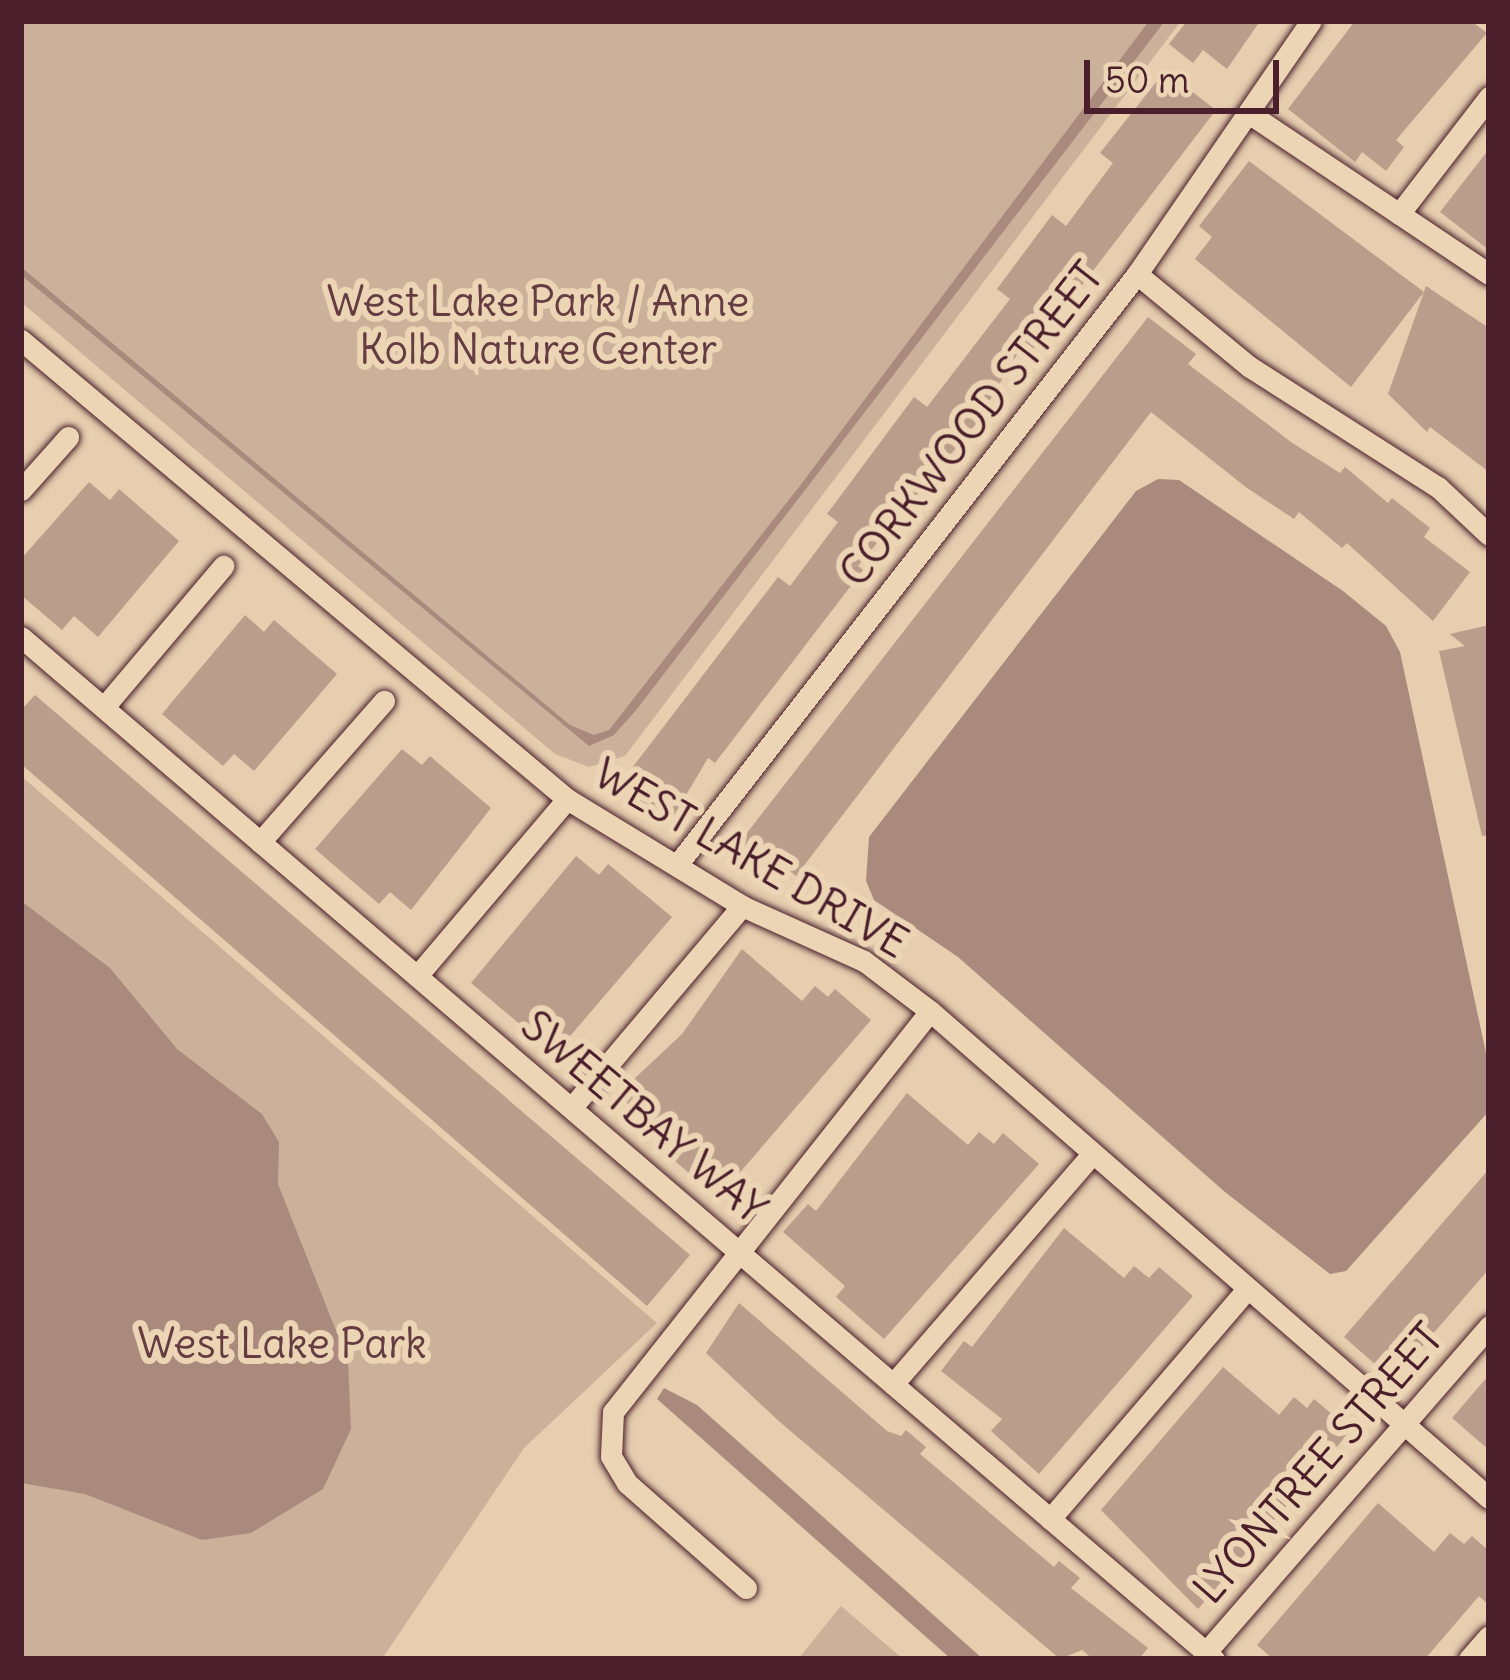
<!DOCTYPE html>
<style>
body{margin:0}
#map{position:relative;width:1510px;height:1680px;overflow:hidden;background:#e6ceaf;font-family:Delius,sans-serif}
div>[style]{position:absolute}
.green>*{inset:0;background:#ccb19a}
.water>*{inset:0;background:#aa8a7d}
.building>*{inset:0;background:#ba9d8a}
.roads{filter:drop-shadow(0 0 3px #4a1f2b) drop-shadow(0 0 3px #4a1f2b)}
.minor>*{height:21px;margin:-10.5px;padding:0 10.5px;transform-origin:10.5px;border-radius:10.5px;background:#ecd5b5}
span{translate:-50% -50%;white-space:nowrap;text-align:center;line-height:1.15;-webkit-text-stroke:12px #ecd5b5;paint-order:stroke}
.park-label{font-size:42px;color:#643c41}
.street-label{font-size:42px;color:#4a1f2b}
.frame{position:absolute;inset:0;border:24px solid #4a1f2b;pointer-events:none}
.scale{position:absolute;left:1084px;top:60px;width:195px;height:54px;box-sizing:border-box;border:6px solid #4a1f2b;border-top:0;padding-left:15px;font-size:36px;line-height:42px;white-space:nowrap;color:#4a1f2b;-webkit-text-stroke:9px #ecd5b5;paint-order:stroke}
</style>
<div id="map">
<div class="green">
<div style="clip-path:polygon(21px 21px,1153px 21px,610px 735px,1165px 21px,1181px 21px,625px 756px,589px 767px,555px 754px,21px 302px)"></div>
<div style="clip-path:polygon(21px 776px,657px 1323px,524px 1448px,382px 1659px,21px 1659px)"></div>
<div style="clip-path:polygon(841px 1606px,903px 1659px,798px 1659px)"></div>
</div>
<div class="water">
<div style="clip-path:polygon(1149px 21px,1165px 21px,637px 709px,614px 735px,589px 746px,21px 275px,21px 267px,570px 725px,594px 735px,609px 730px,798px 488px)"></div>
<div style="clip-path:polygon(1158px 479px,1179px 480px,1343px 591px,1386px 626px,1400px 652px,1489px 1067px,1489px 1111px,1346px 1271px,1330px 1274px,1225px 1192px,958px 957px,874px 900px,866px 881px,869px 837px,1136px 491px)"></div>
<div style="clip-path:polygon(21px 901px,110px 968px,177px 1049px,262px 1114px,279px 1142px,278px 1184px,348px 1361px,351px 1429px,323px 1489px,251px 1533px,202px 1540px,85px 1494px,21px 1483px)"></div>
<div style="clip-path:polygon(664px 1388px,697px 1405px,983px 1659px,951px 1659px,657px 1399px)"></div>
</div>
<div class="building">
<div style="clip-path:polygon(1187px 21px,1260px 21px,1227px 69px,1203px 50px,1193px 63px,1169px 44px)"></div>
<div style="clip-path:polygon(1355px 21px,1471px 21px,1487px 33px,1396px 140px,1404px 147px,1386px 171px,1362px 152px,1355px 162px,1288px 109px)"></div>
<div style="clip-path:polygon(1165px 71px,1216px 110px,1027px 357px,1019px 351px,975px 425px,858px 566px,863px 570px,715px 763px,708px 758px,669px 824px,619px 785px,778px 577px,790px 586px,838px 522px,827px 514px,914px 397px,927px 407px,1010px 299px,997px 289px,1052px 215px,1066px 226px,1113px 163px,1100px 153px)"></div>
<div style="clip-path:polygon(1489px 149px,1489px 250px,1440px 212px)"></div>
<div style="clip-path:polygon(1249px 161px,1424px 292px,1351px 387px,1195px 259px,1212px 237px,1199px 226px)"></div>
<div style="clip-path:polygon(1426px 286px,1489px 328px,1489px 472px,1430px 427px,1427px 432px,1388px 394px)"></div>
<div style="clip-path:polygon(1148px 317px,1196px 354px,1188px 364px,1291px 442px,1340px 473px,1345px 467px,1388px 503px,1392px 498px,1430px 528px,1424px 537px,1470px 572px,1433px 621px,1347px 543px,1342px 548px,1299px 512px,1294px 519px,1247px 488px,1151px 412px,796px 876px,780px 863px,772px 875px,736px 847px)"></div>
<div style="clip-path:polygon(89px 482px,110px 500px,119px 489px,179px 541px,98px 637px,74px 616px,62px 630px,21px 595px,21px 559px)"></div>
<div style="clip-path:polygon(245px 615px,264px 632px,274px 620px,337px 674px,254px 771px,234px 754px,223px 766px,162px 714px)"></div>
<div style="clip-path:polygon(1489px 625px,1489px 835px,1482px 836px,1439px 651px,1465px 646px,1450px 634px)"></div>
<div style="clip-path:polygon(35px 695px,690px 1255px,647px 1306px,21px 764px,21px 710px)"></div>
<div style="clip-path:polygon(402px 749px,422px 765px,430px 756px,491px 808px,411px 910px,390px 892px,379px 904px,315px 849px)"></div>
<div style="clip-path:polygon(576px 856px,599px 875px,608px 864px,672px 917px,565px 1042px,544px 1025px,535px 1037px,471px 983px)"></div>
<div style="clip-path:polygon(742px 949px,802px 1001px,815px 986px,828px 997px,835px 989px,871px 1020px,718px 1198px,669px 1156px,678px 1145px,617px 1095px,682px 1034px)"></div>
<div style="clip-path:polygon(907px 1093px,968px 1145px,979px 1132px,994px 1144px,1003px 1133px,1039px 1164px,884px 1339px,836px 1297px,845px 1286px,783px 1232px,808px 1204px,816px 1211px)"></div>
<div style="clip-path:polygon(1489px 1169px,1489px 1269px,1393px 1380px,1344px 1337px)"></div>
<div style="clip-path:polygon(1064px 1228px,1124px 1278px,1134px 1266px,1149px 1278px,1159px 1267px,1193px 1296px,1039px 1474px,991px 1431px,1002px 1419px,941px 1371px,964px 1341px,972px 1347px)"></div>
<div style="clip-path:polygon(739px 1303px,887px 1431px,901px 1436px,906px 1430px,926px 1447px,920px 1454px,1054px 1567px,1059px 1561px,1080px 1578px,1071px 1588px,1148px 1648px,1139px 1659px,1093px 1659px,1082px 1650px,1060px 1659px,781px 1423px,706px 1353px)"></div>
<div style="clip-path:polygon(1223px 1367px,1279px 1415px,1294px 1397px,1307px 1408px,1314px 1399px,1351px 1430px,1198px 1609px,1101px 1510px)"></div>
<div style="clip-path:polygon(1489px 1375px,1489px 1450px,1452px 1418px)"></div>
<div style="clip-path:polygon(1378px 1503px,1434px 1552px,1450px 1533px,1464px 1544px,1472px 1536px,1489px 1551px,1489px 1605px,1479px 1596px,1425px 1659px,1273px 1659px,1257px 1645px)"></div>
</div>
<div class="roads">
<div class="minor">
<div style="left:1253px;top:116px;width:284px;rotate:33.8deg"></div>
<div style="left:1399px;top:214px;width:148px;rotate:-52.4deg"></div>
<div style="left:1137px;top:274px;width:146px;rotate:39.5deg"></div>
<div style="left:1250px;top:367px;width:223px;rotate:32.6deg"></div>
<div style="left:1438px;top:487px;width:70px;rotate:43.3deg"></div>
<div style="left:21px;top:340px;width:713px;rotate:40.05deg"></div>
<div style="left:567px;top:799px;width:205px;rotate:31.4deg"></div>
<div style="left:742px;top:906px;width:134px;rotate:24.3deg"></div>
<div style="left:864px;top:961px;width:83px;rotate:37.1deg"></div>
<div style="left:930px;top:1011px;width:741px;rotate:41.06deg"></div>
<div style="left:21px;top:490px;width:71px;rotate:-48.4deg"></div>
<div style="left:21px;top:637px;width:1571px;rotate:40.59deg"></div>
<div style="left:104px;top:707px;width:185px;rotate:-49.8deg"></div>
<div style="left:260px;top:842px;width:188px;rotate:-48.7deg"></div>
<div style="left:677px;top:865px;width:749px;rotate:-52.1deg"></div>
<div style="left:1137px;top:274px;width:307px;rotate:-55.5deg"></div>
<div style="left:417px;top:976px;width:232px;rotate:-49.7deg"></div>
<div style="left:573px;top:1106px;width:262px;rotate:-49.8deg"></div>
<div style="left:893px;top:1384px;width:304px;rotate:-49.1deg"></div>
<div style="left:1050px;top:1519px;width:303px;rotate:-49.4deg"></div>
<div style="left:746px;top:1588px;width:159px;rotate:-138.6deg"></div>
<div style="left:627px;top:1483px;width:31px;rotate:-121deg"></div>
<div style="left:611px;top:1456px;width:44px;rotate:-87.4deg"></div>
<div style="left:613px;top:1412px;width:511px;rotate:-51.67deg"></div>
<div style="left:1206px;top:1652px;width:432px;rotate:-49deg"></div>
<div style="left:1469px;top:1659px;width:30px;rotate:-49deg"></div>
</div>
</div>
<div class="park-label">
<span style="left:538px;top:325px">West Lake Park / Anne<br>Kolb Nature Center</span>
<span style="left:282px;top:1343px">West Lake Park</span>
</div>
<div class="street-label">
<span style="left:971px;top:424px;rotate:-52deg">CORKWOOD STREET</span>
<span style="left:751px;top:858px;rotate:30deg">WEST LAKE DRIVE</span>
<span style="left:644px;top:1117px;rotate:40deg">SWEETBAY WAY</span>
<span style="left:1318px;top:1463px;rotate:-49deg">LYONTREE STREET</span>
</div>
<div class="frame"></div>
<div class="scale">50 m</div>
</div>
